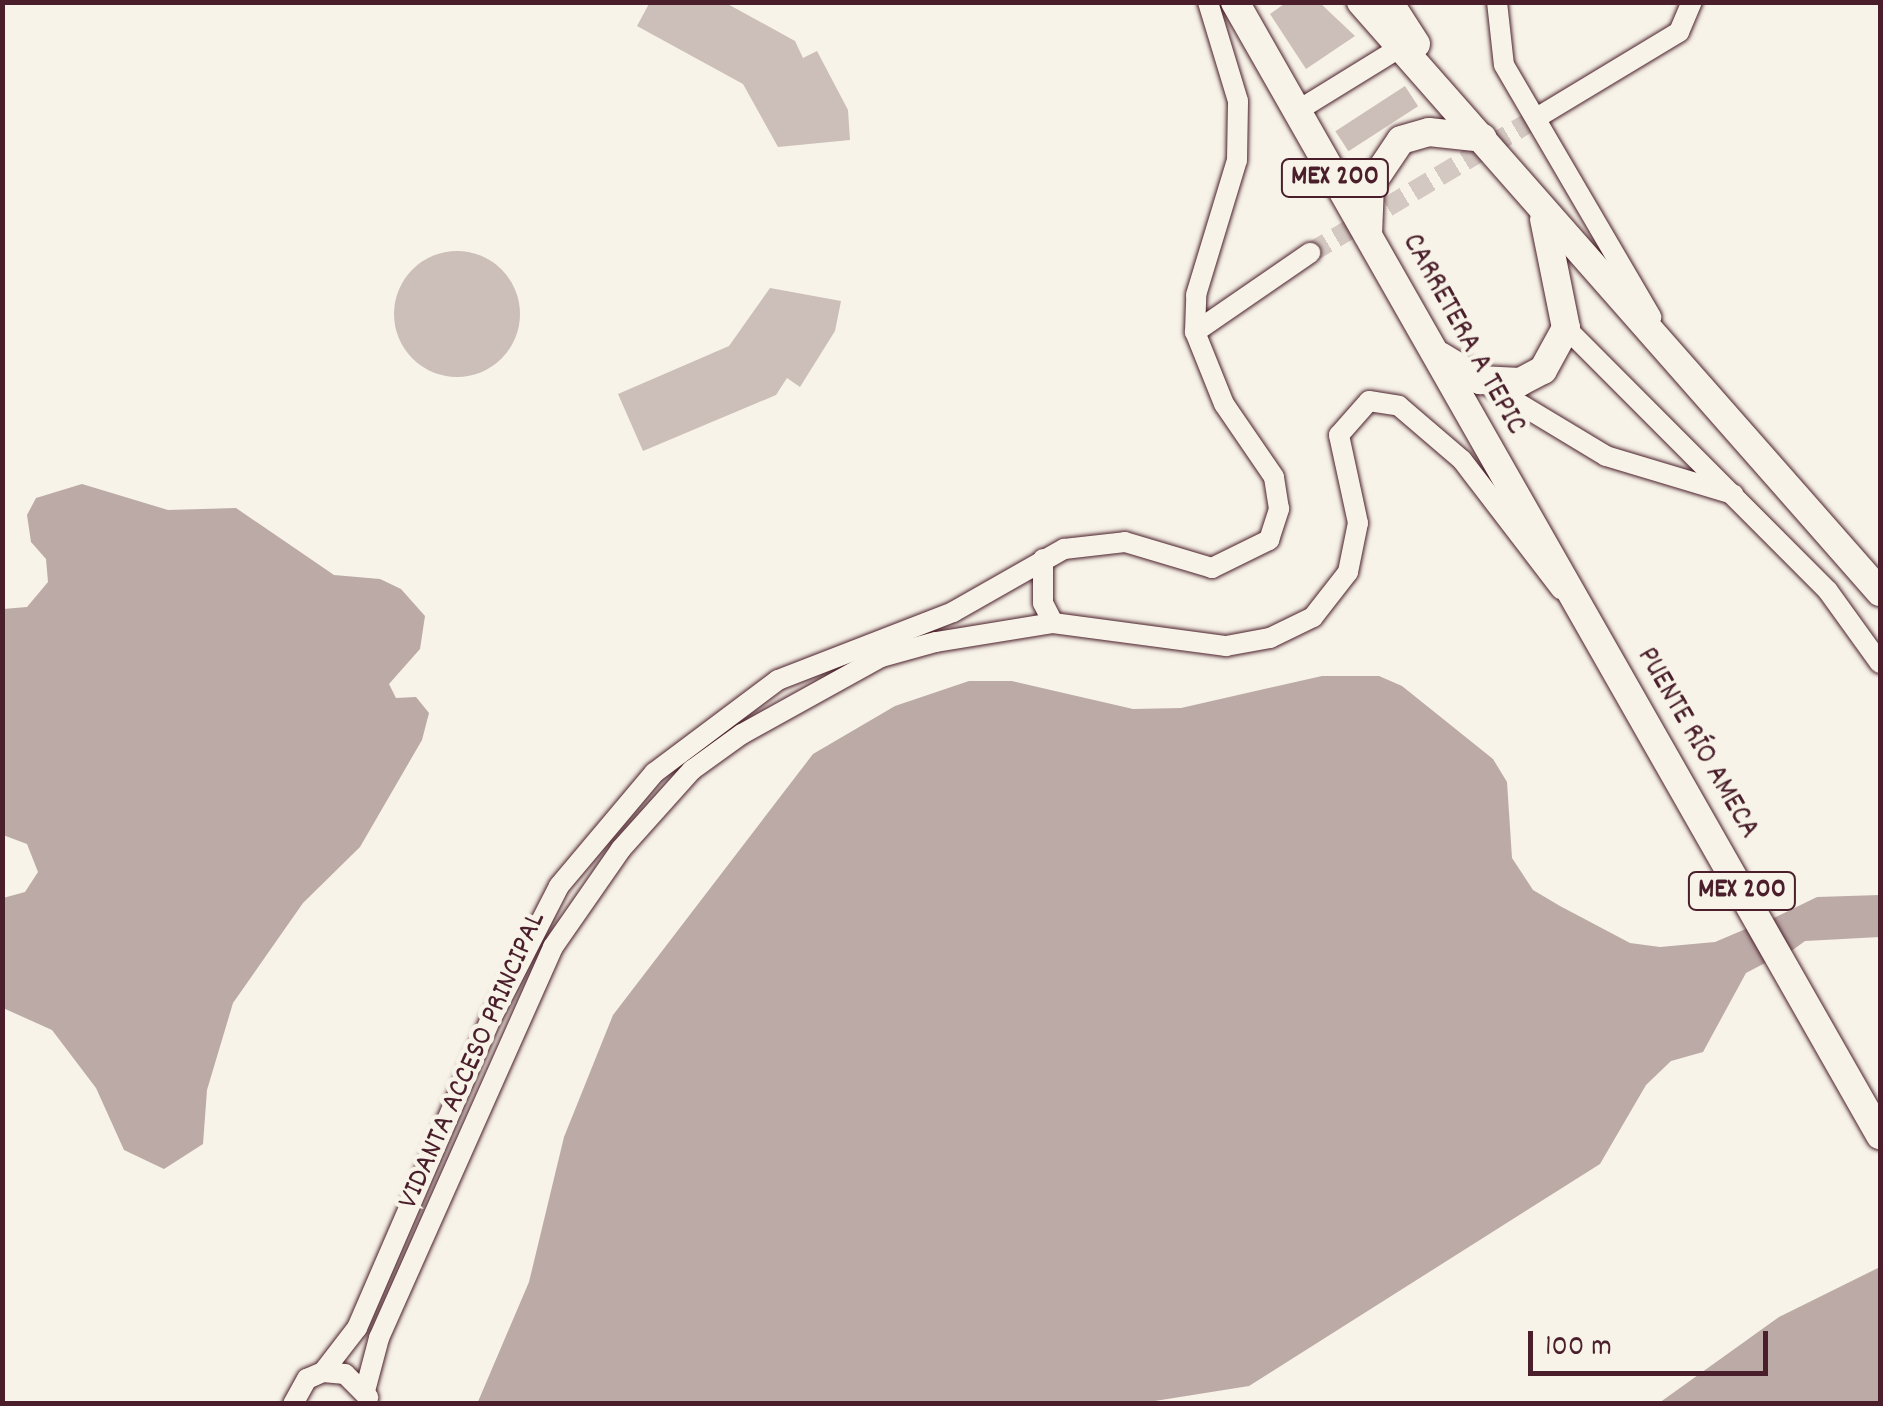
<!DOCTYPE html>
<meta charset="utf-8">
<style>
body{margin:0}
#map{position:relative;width:1883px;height:1406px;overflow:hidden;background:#f7f3e8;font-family:Dekko,sans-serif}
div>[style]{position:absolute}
.water>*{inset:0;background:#bcaaa7}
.building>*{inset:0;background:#ccbfb9;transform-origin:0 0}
.round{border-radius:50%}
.minor-tunnel>*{height:20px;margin-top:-10px;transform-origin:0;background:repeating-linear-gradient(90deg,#d4c9c2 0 20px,transparent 0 30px)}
.roads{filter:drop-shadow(0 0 2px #4a1f2b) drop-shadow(0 0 2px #4a1f2b)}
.minor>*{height:20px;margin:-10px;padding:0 10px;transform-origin:10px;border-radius:10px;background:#f7f3e8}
.highway>*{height:28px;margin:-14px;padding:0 14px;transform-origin:14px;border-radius:14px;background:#f7f3e8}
span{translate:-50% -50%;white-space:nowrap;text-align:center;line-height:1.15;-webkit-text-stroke:9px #f7f3e8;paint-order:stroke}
.shield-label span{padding:2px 8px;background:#f7f3e8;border:2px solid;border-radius:8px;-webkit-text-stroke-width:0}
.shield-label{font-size:28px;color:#4a1f2b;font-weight:700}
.street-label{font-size:30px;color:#4a1f2b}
.frame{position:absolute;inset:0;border:5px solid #4a1f2b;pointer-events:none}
.scale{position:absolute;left:1528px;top:1331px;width:240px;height:45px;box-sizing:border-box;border:5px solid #4a1f2b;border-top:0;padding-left:12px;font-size:30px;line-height:35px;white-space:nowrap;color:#4a1f2b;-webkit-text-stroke:8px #f7f3e8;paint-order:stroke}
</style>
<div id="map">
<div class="water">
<div style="clip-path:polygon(82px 484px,168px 510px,236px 508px,334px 575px,380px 579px,401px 589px,425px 616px,420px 649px,389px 684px,396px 698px,416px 697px,429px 713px,422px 740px,360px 847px,303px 903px,233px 1003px,207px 1090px,203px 1144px,164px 1169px,124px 1150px,96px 1088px,52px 1030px,3px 1008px,3px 898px,25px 892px,38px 872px,27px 844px,3px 835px,3px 609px,27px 607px,48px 582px,46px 559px,31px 542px,27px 515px,36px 498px)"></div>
<div style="clip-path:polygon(1322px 676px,1379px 676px,1402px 686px,1493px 759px,1507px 782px,1512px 858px,1533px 890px,1560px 906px,1630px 943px,1660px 947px,1715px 942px,1748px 928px,1767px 962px,1746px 973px,1703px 1052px,1671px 1061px,1646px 1085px,1600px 1164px,1249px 1386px,1136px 1404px,477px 1404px,529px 1282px,564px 1137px,613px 1015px,813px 754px,895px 706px,969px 681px,1012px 681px,1133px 709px,1181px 708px)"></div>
<div style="clip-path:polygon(1880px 895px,1880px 937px,1805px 941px,1790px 952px,1772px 919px,1817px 897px)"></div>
<div style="clip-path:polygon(1880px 1267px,1880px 1403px,1659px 1403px,1779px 1317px)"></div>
</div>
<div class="building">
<div style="clip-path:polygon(650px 2px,724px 2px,795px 41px,803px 58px,817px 51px,848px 110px,850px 140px,778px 147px,743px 84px,637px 26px)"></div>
<div style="clip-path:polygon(1287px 2px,1319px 2px,1355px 36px,1306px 69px,1270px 14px)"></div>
<div style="left:1405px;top:86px;width:24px;height:83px;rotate:57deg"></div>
<div class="round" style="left:394px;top:251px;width:126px;height:126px"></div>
<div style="clip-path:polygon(770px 288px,841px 301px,835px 331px,800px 387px,787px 378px,776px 395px,643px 451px,618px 394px,729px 346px)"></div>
</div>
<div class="minor-tunnel">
<div style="left:1310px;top:253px;width:271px;rotate:-30.8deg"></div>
</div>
<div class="roads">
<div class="minor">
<div style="left:1497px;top:2px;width:63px;rotate:83.7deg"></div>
<div style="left:1504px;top:65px;width:292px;rotate:59.7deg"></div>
<div style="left:1297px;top:111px;width:122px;rotate:-31.6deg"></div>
<div style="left:1543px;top:114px;width:159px;rotate:-31.1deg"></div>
<div style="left:1679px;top:32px;width:33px;rotate:-67deg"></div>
<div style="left:1566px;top:328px;width:371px;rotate:45.1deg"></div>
<div style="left:1828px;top:591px;width:89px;rotate:54.2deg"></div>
<div style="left:1195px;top:332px;width:140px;rotate:-34.5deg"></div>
<div style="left:1480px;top:380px;width:147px;rotate:31.1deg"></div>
<div style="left:1606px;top:456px;width:133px;rotate:16.7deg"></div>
<div style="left:1043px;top:559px;width:44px;rotate:90deg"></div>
<div style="left:1043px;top:603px;width:22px;rotate:63deg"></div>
<div style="left:323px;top:1372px;width:56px;rotate:-52.3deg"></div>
<div style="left:357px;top:1328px;width:337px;rotate:-66.6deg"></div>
<div style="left:491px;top:1019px;width:149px;rotate:-62.9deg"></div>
<div style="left:559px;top:886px;width:148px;rotate:-49.9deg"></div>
<div style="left:654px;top:773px;width:155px;rotate:-36.9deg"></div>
<div style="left:778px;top:680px;width:188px;rotate:-21.2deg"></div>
<div style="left:953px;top:612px;width:128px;rotate:-29.6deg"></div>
<div style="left:1064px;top:549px;width:61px;rotate:-6.5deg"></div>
<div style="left:1125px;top:542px;width:91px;rotate:16.6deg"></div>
<div style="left:1212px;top:568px;width:64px;rotate:-26.2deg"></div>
<div style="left:1269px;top:540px;width:33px;rotate:-72deg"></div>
<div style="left:1279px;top:509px;width:32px;rotate:-99deg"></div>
<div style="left:1274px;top:477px;width:88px;rotate:-124.4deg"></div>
<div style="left:1224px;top:404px;width:78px;rotate:-111.9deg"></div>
<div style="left:1195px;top:332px;width:37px;rotate:-88deg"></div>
<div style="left:1196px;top:295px;width:141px;rotate:-73.1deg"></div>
<div style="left:1237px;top:160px;width:59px;rotate:-89deg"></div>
<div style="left:1238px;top:101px;width:103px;rotate:-106.9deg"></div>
<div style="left:365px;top:1391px;width:55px;rotate:-75.2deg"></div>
<div style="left:379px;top:1338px;width:428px;rotate:-66deg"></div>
<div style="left:553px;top:947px;width:119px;rotate:-55.2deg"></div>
<div style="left:621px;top:849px;width:106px;rotate:-48.1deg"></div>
<div style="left:692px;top:770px;width:62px;rotate:-35.8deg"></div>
<div style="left:742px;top:734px;width:159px;rotate:-29deg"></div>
<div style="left:881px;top:657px;width:57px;rotate:-15.3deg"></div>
<div style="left:936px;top:642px;width:119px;rotate:-9.2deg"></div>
<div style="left:1053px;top:623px;width:175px;rotate:7.6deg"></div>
<div style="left:1226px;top:646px;width:45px;rotate:-10.3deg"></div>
<div style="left:1270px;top:638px;width:48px;rotate:-26deg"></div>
<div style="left:1313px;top:617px;width:57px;rotate:-52.1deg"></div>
<div style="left:1348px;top:572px;width:50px;rotate:-78.5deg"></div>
<div style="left:1358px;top:523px;width:90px;rotate:-102.2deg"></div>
<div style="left:1339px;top:435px;width:45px;rotate:-48.6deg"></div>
<div style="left:1369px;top:401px;width:30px;rotate:9deg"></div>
<div style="left:1399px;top:406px;width:83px;rotate:40.6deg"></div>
<div style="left:1462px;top:460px;width:163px;rotate:52.5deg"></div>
<div style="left:293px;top:1404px;width:29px;rotate:-61deg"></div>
<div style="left:307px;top:1379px;width:17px;rotate:-24deg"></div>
<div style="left:323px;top:1372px;width:22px;rotate:5deg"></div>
<div style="left:345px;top:1374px;width:33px;rotate:45deg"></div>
</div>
<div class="highway">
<div style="left:1235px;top:2px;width:1304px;rotate:60.35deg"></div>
<div style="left:1361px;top:2px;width:786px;rotate:48.66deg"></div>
<div style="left:1389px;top:2px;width:50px;rotate:57.3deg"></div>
<div style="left:1368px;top:235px;width:49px;rotate:-87.7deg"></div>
<div style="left:1370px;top:186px;width:55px;rotate:-56deg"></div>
<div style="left:1401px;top:140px;width:29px;rotate:-16deg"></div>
<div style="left:1429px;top:132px;width:54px;rotate:6.3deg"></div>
<div style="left:1440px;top:356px;width:47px;rotate:31deg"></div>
<div style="left:1480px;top:380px;width:40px;rotate:2.9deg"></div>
<div style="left:1520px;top:382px;width:26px;rotate:-28deg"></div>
<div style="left:1543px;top:370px;width:48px;rotate:-61.3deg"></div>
<div style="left:1566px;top:328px;width:111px;rotate:-101.4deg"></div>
</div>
</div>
<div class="shield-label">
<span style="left:1335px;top:178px">MEX 200</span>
<span style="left:1742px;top:891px">MEX 200</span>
</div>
<div class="street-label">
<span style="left:1462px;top:335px;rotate:61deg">CARRETERA A TEPIC</span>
<span style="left:1696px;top:744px;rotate:60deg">PUENTE RÍO AMECA</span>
<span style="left:474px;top:1061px;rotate:-66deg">VIDANTA ACCESO PRINCIPAL</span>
</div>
<div class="frame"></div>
<div class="scale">100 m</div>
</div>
